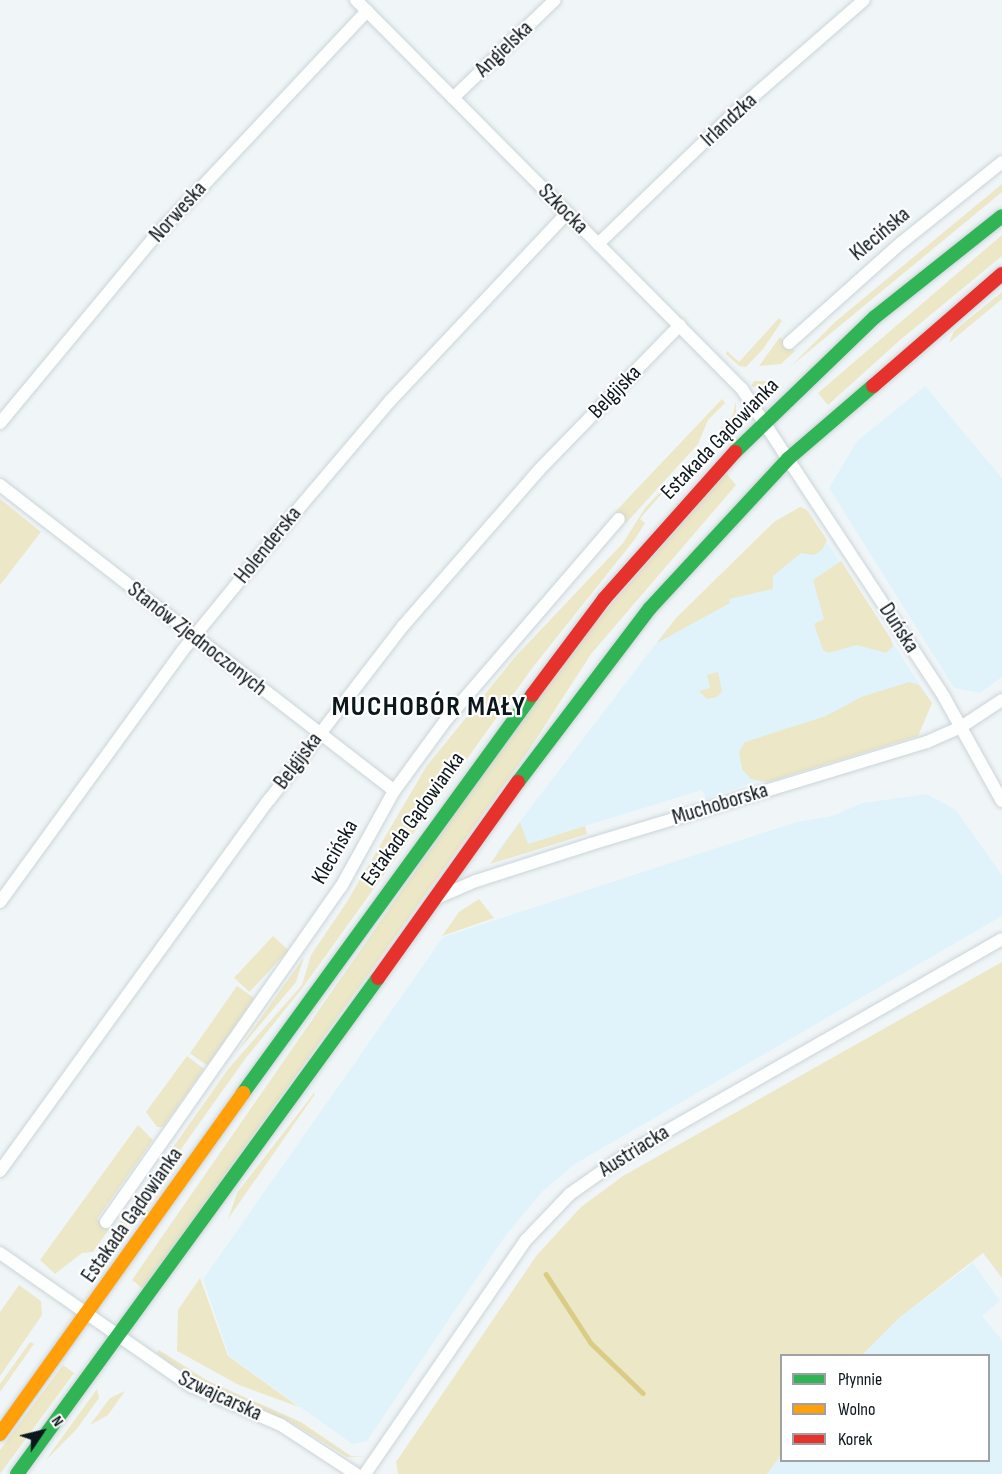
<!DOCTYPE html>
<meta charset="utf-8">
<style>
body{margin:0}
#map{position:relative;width:1002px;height:1474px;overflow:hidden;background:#f0f6f8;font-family:"Sofia Sans Condensed",sans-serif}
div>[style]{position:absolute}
.built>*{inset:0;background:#e0f3fb}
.green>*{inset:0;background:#ece7c6;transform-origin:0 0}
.stream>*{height:4.5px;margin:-2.25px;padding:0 2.25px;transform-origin:2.25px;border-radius:2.25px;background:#dacb85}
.roads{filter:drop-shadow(0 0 2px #ccd4d7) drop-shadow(0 0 2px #ccd4d7)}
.street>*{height:12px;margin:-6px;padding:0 6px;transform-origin:6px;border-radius:6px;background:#fdfefe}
.fast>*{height:14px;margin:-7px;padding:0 7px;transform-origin:7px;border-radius:7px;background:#30b455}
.slow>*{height:14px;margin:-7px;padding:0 7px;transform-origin:7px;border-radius:7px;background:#ff9f0a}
.jam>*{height:14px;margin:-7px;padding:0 7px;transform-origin:7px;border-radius:7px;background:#e5322d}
span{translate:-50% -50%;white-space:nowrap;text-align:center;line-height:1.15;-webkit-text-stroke:4.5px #fff;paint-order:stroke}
.street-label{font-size:22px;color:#0c171b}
.district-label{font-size:28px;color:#0c171b;font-weight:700;letter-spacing:1.5px}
.legend{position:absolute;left:780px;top:1354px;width:210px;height:108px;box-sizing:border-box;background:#fff;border:2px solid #9ea2a4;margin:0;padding:8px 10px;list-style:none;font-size:18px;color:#0c171b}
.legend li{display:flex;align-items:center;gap:12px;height:30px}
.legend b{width:30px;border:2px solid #9ea2a4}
.north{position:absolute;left:12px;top:1402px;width:60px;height:60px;-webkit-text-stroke:4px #fff;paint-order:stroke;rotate:55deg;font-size:16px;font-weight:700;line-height:24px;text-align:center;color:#0c171b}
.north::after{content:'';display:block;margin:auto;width:21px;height:27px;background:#0c171b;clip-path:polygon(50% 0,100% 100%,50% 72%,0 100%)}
</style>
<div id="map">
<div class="built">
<div style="clip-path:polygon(925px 386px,1002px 478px,1002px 677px,980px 693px,954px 688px,829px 488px,857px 441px)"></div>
<div style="clip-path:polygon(814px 522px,932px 703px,918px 736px,768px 782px,756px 781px,706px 799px,702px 790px,495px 854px,666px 630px)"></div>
<div style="clip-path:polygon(927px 794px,956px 810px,1002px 875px,1002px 916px,575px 1164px,543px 1191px,506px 1235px,367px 1441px,352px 1444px,229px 1356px,203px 1279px,443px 937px,796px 822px,832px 816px,862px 803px)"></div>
<div style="clip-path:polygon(973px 1263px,1000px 1301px,982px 1316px,1002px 1340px,1002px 1474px,767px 1474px,781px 1455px,782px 1460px,988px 1460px,988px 1356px,862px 1355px,899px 1318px)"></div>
</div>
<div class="green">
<div style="clip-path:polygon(1002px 184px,1002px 192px,791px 366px,835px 322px)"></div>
<div style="clip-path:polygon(1002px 235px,1002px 256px,900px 340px,828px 405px,818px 393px)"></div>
<div style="clip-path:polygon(1002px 292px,1002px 299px,949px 343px,954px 331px)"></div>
<div style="clip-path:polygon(779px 318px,782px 321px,763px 349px,746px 367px,739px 366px,726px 354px,727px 351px,739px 362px)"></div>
<div style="clip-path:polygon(780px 337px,795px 351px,781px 364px,759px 366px)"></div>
<div style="clip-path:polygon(754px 381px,775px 381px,776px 383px,760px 389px,751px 386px)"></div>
<div style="clip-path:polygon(722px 399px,725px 403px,708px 420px,698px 444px,626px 523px,615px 512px)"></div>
<div style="clip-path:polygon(736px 401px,736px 419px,723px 438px,719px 430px,733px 415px)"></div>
<div style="clip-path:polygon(703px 447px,643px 515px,640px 519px,645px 523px,635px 539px,533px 667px,301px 990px,245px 1059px,103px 1259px,100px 1251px,229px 1068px,302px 985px,311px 955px,348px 900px,426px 767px,515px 657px,623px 543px,645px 508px)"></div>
<div style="clip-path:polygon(726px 473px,736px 485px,591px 654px,529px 750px,143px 1289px,132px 1280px,486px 769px,592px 626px)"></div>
<div style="clip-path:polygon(0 499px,41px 532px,0 585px)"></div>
<div style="clip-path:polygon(800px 507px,807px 510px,827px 540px,822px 550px,814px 555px,801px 553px,773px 576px,773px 589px,729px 599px,730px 603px,657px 643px,676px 618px,774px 522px)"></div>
<div style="clip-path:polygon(841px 561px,891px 639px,893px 646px,886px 653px,857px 645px,828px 653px,823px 650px,814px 624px,824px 619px,813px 580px)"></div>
<div style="clip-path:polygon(718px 672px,722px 691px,717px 697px,707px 699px,699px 691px,710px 688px,707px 675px)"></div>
<div style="clip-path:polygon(909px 682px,919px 685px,932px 703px,918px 736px,768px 782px,751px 779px,742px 769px,739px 752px,745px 742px,826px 716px,861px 697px)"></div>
<div style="clip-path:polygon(520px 822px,528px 844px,585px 826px,587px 834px,490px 864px)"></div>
<div style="clip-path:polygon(479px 899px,494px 918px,442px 936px,459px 912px)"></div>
<div style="left:273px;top:936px;width:21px;height:57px;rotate:43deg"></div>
<div style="clip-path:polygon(304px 957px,296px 982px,238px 1051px,239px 1049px)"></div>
<div style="clip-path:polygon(1002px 962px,1002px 1278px,983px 1253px,899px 1318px,862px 1355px,782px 1356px,781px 1455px,767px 1474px,398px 1474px,396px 1462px,537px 1255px,581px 1207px,623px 1176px)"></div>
<div style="left:237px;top:986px;width:21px;height:82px;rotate:35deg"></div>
<div style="clip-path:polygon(187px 1056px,204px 1069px,163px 1127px,157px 1127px,146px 1112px)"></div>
<div style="clip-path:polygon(314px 1093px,315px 1094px,228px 1219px,237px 1193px)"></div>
<div style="clip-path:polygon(138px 1125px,153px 1140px,97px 1219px,110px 1228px,93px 1252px,82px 1253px,55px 1274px,40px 1260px)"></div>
<div style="clip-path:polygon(200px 1278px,228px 1356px,299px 1407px,239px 1385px,177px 1351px,178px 1310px)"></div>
<div style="clip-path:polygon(19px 1285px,41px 1301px,42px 1315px,0 1376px,0 1312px)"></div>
<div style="clip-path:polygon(30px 1342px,34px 1344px,0 1392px,0 1384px)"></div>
<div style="clip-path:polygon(159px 1350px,208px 1381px,301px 1422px,351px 1456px,365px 1457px,347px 1457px,291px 1422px,206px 1385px,167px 1361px,157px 1353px)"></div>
<div style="clip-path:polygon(63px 1365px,74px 1373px,0 1474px,0 1450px)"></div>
<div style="clip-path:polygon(97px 1389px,99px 1398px,76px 1430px,45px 1461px)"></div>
<div style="clip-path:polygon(125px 1391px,108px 1415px,90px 1425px,110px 1398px)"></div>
</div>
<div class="stream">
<div style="left:546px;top:1274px;width:82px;rotate:56.9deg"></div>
<div style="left:591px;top:1343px;width:72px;rotate:43.9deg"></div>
</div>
<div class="roads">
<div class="street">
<div style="left:356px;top:0;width:548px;rotate:45.22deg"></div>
<div style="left:742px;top:389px;width:368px;rotate:56.7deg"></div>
<div style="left:944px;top:697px;width:119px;rotate:60.9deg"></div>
<div style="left:453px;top:98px;width:141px;rotate:-43.9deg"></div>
<div style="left:598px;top:244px;width:189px;rotate:-43.9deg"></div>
<div style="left:734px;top:113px;width:172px;rotate:-41deg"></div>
<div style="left:789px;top:343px;width:150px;rotate:-41.8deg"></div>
<div style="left:901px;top:243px;width:129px;rotate:-38.7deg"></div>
<div style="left:0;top:423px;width:238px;rotate:-50.3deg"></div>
<div style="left:152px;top:240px;width:314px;rotate:-46.8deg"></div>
<div style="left:0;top:485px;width:499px;rotate:37.8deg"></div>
<div style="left:439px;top:897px;width:40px;rotate:-23.4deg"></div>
<div style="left:476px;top:881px;width:121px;rotate:-17.8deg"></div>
<div style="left:591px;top:844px;width:351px;rotate:-16.9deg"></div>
<div style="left:927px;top:742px;width:37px;rotate:-24deg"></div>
<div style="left:961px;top:727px;width:49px;rotate:-33.4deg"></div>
<div style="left:0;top:902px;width:311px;rotate:-54deg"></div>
<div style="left:183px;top:650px;width:174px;rotate:-50.8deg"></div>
<div style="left:293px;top:515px;width:150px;rotate:-49.6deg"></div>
<div style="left:390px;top:401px;width:258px;rotate:-46.7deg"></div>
<div style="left:0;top:1171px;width:458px;rotate:-54.1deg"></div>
<div style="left:269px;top:800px;width:220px;rotate:-52.4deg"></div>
<div style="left:403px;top:626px;width:207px;rotate:-48.9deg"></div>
<div style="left:539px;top:470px;width:202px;rotate:-45.8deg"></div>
<div style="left:106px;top:1222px;width:409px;rotate:-55deg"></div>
<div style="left:341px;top:887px;width:110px;rotate:-61.1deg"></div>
<div style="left:394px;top:791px;width:88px;rotate:-53.8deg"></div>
<div style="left:446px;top:720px;width:265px;rotate:-49.3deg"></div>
<div style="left:0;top:1253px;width:233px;rotate:34.9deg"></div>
<div style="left:191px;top:1386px;width:98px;rotate:23.4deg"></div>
<div style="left:281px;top:1425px;width:90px;rotate:33.2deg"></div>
<div style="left:365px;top:1474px;width:284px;rotate:-55.5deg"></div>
<div style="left:526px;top:1240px;width:64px;rotate:-46.3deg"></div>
<div style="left:570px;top:1194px;width:67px;rotate:-35.3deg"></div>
<div style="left:625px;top:1155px;width:434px;rotate:-29.8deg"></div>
</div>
<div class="fast">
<div style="left:735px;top:452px;width:194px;rotate:-44deg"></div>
<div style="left:875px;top:317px;width:162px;rotate:-38.5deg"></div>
<div style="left:518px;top:782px;width:218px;rotate:-52.8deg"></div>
<div style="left:650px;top:608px;width:203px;rotate:-47.2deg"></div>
<div style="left:788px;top:459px;width:112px;rotate:-40.7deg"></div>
<div style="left:243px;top:1093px;width:492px;rotate:-54deg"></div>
<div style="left:17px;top:1474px;width:613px;rotate:-53.95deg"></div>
</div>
<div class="slow">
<div style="left:0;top:1434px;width:419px;rotate:-54.5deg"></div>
</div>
<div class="jam">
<div style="left:873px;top:386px;width:171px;rotate:-41deg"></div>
<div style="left:532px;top:695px;width:120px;rotate:-53.1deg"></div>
<div style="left:604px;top:599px;width:197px;rotate:-48.3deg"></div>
<div style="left:378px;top:978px;width:241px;rotate:-54.5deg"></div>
</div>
</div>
<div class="street-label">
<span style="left:504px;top:49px;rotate:-44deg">Angielska</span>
<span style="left:729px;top:120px;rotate:-43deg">Irlandzka</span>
<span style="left:563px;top:209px;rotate:45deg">Szkocka</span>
<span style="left:178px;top:212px;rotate:-48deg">Norweska</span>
<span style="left:880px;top:234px;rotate:-40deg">Klecińska</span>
<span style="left:615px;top:392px;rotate:-46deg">Belgijska</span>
<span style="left:720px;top:439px;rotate:-46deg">Estakada Gądowianka</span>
<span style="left:268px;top:545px;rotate:-51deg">Holenderska</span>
<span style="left:899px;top:628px;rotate:57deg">Duńska</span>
<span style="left:197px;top:639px;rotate:38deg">Stanów Zjednoczonych</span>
<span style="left:298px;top:761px;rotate:-53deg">Belgijska</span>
<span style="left:720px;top:804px;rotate:-17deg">Muchoborska</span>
<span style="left:413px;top:819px;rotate:-54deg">Estakada Gądowianka</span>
<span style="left:335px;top:852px;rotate:-60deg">Klecińska</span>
<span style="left:634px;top:1151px;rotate:-32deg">Austriacka</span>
<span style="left:132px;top:1215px;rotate:-55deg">Estakada Gądowianka</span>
<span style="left:220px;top:1396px;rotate:25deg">Szwajcarska</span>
</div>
<div class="district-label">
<span style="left:429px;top:707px">MUCHOBÓR MAŁY</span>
</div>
<ul class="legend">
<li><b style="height:8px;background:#30b455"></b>Płynnie</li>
<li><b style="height:8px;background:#ff9f0a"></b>Wolno</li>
<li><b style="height:8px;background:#e5322d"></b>Korek</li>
</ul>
<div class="north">N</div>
</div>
